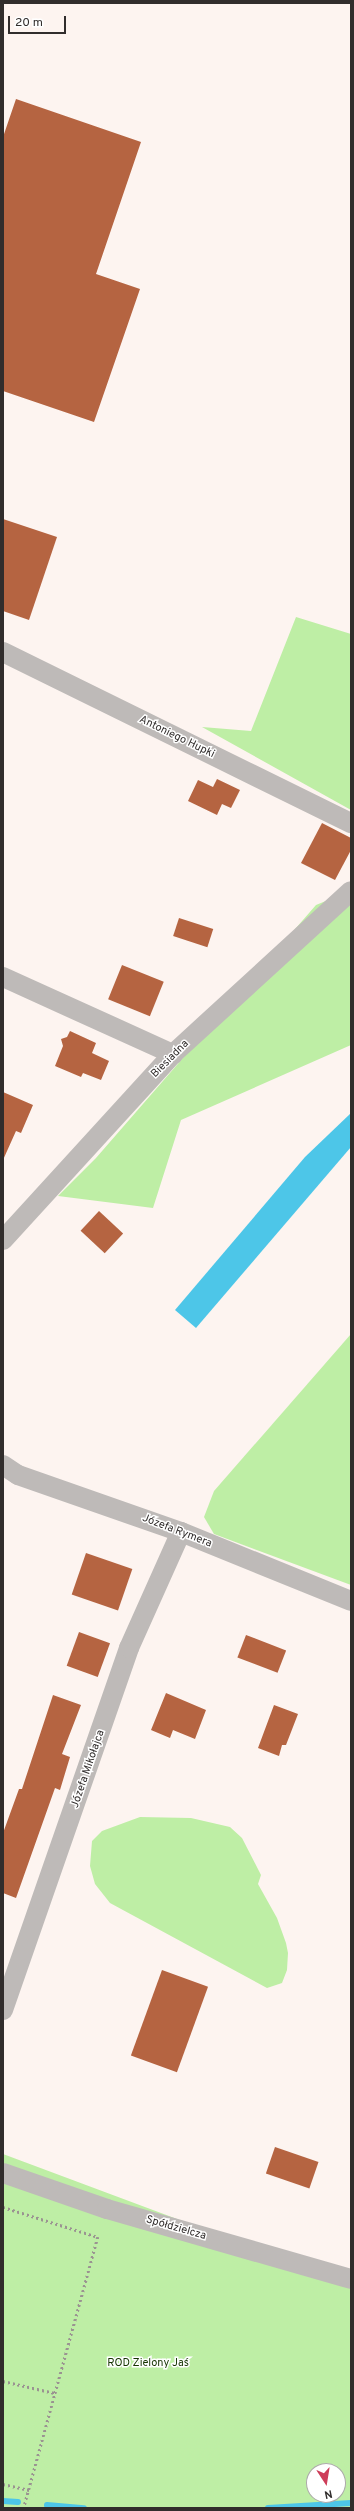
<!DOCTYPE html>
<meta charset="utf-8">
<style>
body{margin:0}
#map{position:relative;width:354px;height:2511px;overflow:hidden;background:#fdf4f0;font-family:Overpass,sans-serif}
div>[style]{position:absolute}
.green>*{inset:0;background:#beeea5}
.water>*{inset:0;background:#4dc6e8}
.stream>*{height:6px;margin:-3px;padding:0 3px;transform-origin:3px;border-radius:3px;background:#4dc6e8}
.building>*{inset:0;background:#b56441;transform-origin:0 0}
.path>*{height:2.5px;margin-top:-1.25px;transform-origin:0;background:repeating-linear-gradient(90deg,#9a9391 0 2px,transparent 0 5px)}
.minor>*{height:20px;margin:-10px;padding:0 10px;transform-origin:10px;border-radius:10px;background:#bebab8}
span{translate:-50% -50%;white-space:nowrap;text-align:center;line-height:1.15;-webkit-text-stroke:3px #fff;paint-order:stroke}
.street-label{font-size:11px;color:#312d2c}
.park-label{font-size:11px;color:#153400}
.frame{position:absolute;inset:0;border:4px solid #312d2c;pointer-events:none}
.north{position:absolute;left:306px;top:2463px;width:40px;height:40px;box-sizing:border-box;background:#fff;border:1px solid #adabab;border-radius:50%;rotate:168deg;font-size:11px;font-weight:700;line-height:16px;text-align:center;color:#312d2c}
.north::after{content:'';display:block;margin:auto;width:14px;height:18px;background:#ce3e5a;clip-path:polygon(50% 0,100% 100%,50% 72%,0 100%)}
.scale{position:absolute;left:8px;top:16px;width:58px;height:18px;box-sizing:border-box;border:2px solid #312d2c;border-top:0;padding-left:5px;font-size:12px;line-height:14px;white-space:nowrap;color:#312d2c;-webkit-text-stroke:3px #fff;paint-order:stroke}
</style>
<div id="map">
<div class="green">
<div style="clip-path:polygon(296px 617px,351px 634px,351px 810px,202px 727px,251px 731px)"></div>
<div style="clip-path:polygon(351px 885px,351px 1045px,181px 1120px,153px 1208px,58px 1196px,96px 1158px,316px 905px,333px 898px)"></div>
<div style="clip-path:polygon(351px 1334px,351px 1585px,214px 1534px,204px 1517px,214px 1491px)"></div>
<div style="clip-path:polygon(140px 1817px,191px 1818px,230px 1827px,242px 1838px,261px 1875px,258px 1884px,277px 1918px,286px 1943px,288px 1953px,287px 1970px,282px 1983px,267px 1988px,110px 1903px,95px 1884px,90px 1866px,92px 1841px,102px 1831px)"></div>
<div style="clip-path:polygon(evenodd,3px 2154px,351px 2284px,351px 2508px,3px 2508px,3px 2154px,314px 2471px,338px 2471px,338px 2495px,314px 2495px,314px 2471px)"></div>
</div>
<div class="water">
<div style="clip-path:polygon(351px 1113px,351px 1147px,196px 1328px,175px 1310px,305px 1157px)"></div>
</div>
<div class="stream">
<div style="left:3px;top:2501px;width:15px;rotate:4deg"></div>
<div style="left:47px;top:2505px;width:37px;rotate:5deg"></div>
<div style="left:268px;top:2508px;width:83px;rotate:-3.4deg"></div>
</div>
<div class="building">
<div style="clip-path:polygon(16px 99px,141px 142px,96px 274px,140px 289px,94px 422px,3px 391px,3px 137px)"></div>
<div style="clip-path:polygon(3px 519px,57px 537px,29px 620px,3px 611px)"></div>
<div style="clip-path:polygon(217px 779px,240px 790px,231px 808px,222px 804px,217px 815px,188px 801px,198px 780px,213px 787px)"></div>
<div style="clip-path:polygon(322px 823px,351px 838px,351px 850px,335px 880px,301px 863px)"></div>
<div style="left:179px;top:918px;width:36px;height:19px;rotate:18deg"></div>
<div style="left:122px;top:965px;width:45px;height:37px;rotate:22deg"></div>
<div style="clip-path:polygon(70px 1031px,96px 1043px,92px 1053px,109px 1061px,101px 1080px,83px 1073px,81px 1077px,55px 1066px,63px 1046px,61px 1039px,67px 1037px)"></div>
<div style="clip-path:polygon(3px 1092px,33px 1105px,21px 1133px,16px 1131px,3px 1160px)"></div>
<div style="left:99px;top:1211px;width:33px;height:27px;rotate:43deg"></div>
<div style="left:86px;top:1553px;width:49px;height:44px;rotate:19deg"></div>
<div style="left:79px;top:1632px;width:33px;height:36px;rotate:20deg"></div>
<div style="left:246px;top:1635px;width:43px;height:24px;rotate:21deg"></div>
<div style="clip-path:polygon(166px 1693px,206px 1710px,195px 1739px,173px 1730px,170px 1738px,151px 1730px)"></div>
<div style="clip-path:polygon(53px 1695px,81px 1705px,62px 1754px,70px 1757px,60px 1790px,55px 1788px,16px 1898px,3px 1893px,3px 1833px,19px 1789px,22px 1789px)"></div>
<div style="clip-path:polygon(274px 1705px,298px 1714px,286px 1745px,282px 1745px,279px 1756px,258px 1748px)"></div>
<div style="left:162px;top:1970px;width:49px;height:91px;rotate:20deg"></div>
<div style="left:275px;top:2147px;width:46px;height:28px;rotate:19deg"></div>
</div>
<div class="path">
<div style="left:3px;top:2207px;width:100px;rotate:17.5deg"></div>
<div style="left:98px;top:2237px;width:281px;rotate:105.3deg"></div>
<div style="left:3px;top:2381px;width:53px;rotate:13deg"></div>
<div style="left:3px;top:2484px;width:27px;rotate:13deg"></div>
</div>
<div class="minor">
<div style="left:3px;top:652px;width:388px;rotate:26.2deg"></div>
<div style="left:3px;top:977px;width:187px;rotate:24.4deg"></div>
<div style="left:3px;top:1240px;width:252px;rotate:-47.6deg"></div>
<div style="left:173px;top:1054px;width:241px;rotate:-42.5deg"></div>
<div style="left:3px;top:1465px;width:18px;rotate:34deg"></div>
<div style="left:18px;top:1475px;width:173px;rotate:19.3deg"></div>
<div style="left:181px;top:1532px;width:183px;rotate:22.1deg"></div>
<div style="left:3px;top:2010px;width:383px;rotate:-70.8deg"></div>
<div style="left:129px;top:1648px;width:127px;rotate:-65.9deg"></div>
<div style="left:3px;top:2173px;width:110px;rotate:19.1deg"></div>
<div style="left:107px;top:2209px;width:254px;rotate:16deg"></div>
</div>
<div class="street-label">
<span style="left:177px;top:737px;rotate:26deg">Antoniego Hupki</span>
<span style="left:170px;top:1059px;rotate:-45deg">Biesiadna</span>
<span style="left:177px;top:1531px;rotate:21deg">Józefa Rymera</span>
<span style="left:88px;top:1769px;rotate:-71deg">Józefa Mikołajca</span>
<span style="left:176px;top:2228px;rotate:16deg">Spółdzielcza</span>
</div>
<div class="park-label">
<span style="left:148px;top:2363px">ROD Zielony Jaś</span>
</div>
<div class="frame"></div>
<div class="north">N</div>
<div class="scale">20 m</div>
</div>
